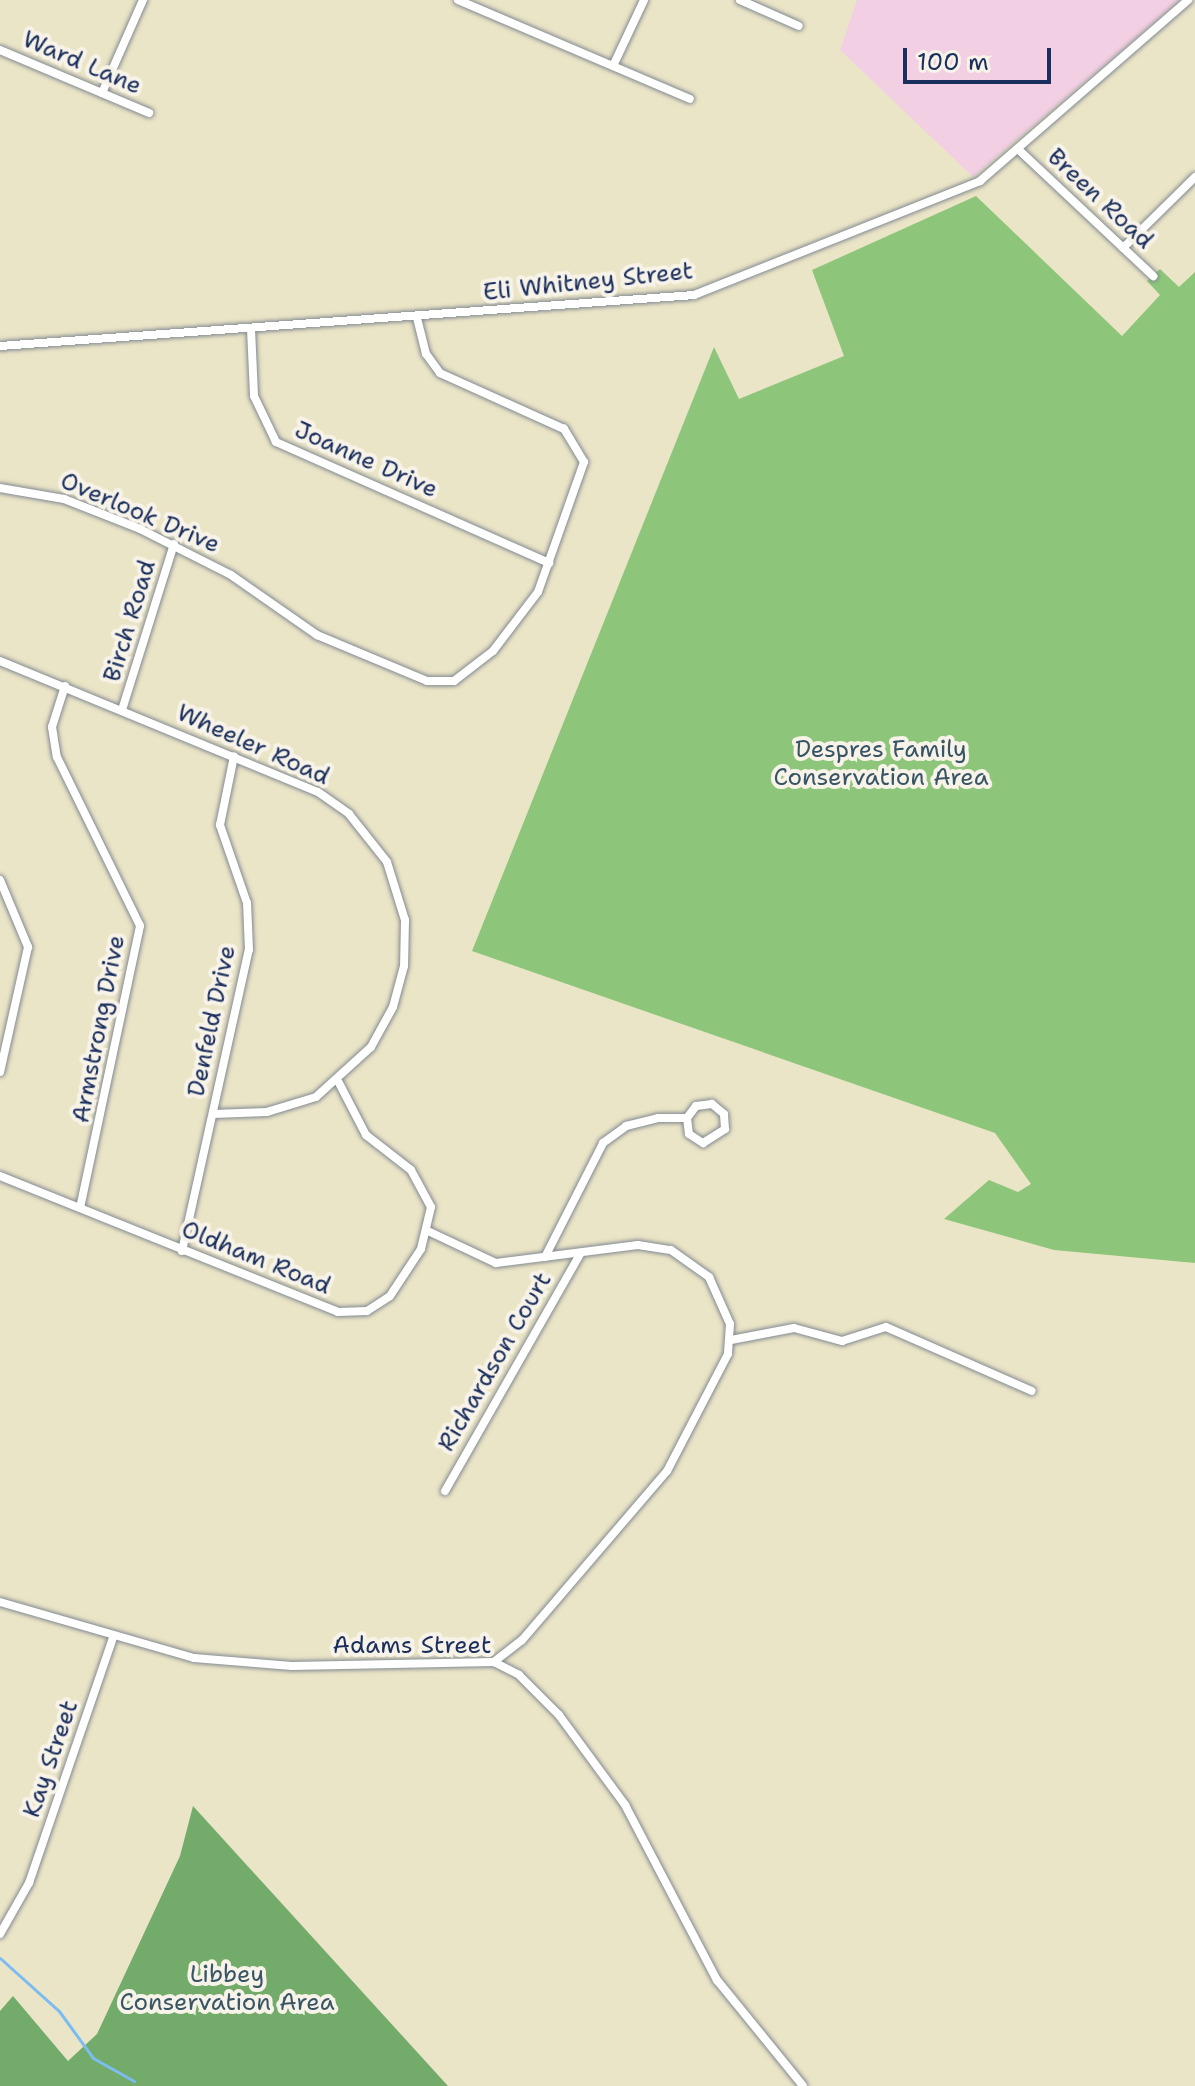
<!DOCTYPE html>
<style>
body{margin:0}
#map{position:relative;width:1195px;height:2086px;overflow:hidden;background:#ebe5c7;font-family:"Shantell Sans",sans-serif}
div>[style]{position:absolute}
.built>*{inset:0;background:#f2cfe2}
.green>*{inset:0;background:#8dc67a}
.forest>*{inset:0;background:#72ab6a}
.stream>*{height:3px;margin:-1.5px;padding:0 1.5px;transform-origin:1.5px;border-radius:1.5px;background:#7dbcf1}
.roads{filter:drop-shadow(0 0 2px #838a92) drop-shadow(0 0 2px #838a92)}
.minor>*{height:8px;margin:-4px;padding:0 4px;transform-origin:4px;border-radius:4px;background:#fff}
span{translate:-50% -50%;white-space:nowrap;text-align:center;line-height:1.15;-webkit-text-stroke:8px #f7f3e8;paint-order:stroke}
.street-label{font-size:24px;color:#1b2f5e}
.park-label{font-size:24px;color:#385565}
.scale{position:absolute;left:903px;top:48px;width:148px;height:36px;box-sizing:border-box;border:4px solid #1b2f5e;border-top:0;padding-left:10px;font-size:24px;line-height:28px;white-space:nowrap;color:#1b2f5e;-webkit-text-stroke:6px #f7f3e8;paint-order:stroke}
</style>
<div id="map">
<div class="built">
<div style="clip-path:polygon(857px 0,1180px 0,973px 177px,840px 50px)"></div>
</div>
<div class="green">
<div style="clip-path:polygon(976px 196px,1122px 336px,1160px 295px,1147px 281px,1160px 269px,1179px 287px,1195px 272px,1195px 1263px,1054px 1250px,944px 1219px,989px 1180px,1018px 1192px,1031px 1184px,995px 1133px,472px 951px,714px 347px,739px 399px,844px 356px,812px 270px)"></div>
</div>
<div class="forest">
<div style="clip-path:polygon(193px 1806px,448px 2086px,0 2086px,0 2011px,13px 1996px,68px 2061px,97px 2034px,180px 1856px)"></div>
</div>
<div class="stream">
<div style="left:0;top:1958px;width:79px;rotate:41.9deg"></div>
<div style="left:59px;top:2011px;width:58px;rotate:54.1deg"></div>
<div style="left:93px;top:2058px;width:47px;rotate:29.3deg"></div>
</div>
<div class="roads">
<div class="minor">
<div style="left:458px;top:0;width:252px;rotate:23.1deg"></div>
<div style="left:740px;top:0;width:64px;rotate:23.8deg"></div>
<div style="left:0;top:50px;width:162px;rotate:22.9deg"></div>
<div style="left:613px;top:66px;width:73px;rotate:-64.8deg"></div>
<div style="left:102px;top:93px;width:102px;rotate:-66.2deg"></div>
<div style="left:1020px;top:151px;width:183px;rotate:43.2deg"></div>
<div style="left:1123px;top:248px;width:101px;rotate:-44.6deg"></div>
<div style="left:251px;top:329px;width:67px;rotate:87.4deg"></div>
<div style="left:254px;top:396px;width:51px;rotate:64.4deg"></div>
<div style="left:276px;top:442px;width:299px;rotate:23.9deg"></div>
<div style="left:0;top:346px;width:696px;rotate:-4.2deg"></div>
<div style="left:694px;top:295px;width:308px;rotate:-21.7deg"></div>
<div style="left:980px;top:181px;width:276px;rotate:-41deg"></div>
<div style="left:0;top:488px;width:65px;rotate:9.8deg"></div>
<div style="left:64px;top:499px;width:82px;rotate:21.5deg"></div>
<div style="left:140px;top:529px;width:102px;rotate:26.8deg"></div>
<div style="left:231px;top:575px;width:105px;rotate:34.9deg"></div>
<div style="left:317px;top:635px;width:119px;rotate:22.7deg"></div>
<div style="left:427px;top:681px;width:27px"></div>
<div style="left:454px;top:681px;width:49px;rotate:-37.6deg"></div>
<div style="left:493px;top:651px;width:74px;rotate:-52.7deg"></div>
<div style="left:538px;top:592px;width:138px;rotate:-70.5deg"></div>
<div style="left:584px;top:462px;width:39px;rotate:-121deg"></div>
<div style="left:564px;top:429px;width:136px;rotate:-155.7deg"></div>
<div style="left:440px;top:373px;width:24px;rotate:-126deg"></div>
<div style="left:426px;top:354px;width:37px;rotate:-104deg"></div>
<div style="left:0;top:661px;width:344px;rotate:22.4deg"></div>
<div style="left:318px;top:792px;width:38px;rotate:35deg"></div>
<div style="left:349px;top:814px;width:61px;rotate:51.6deg"></div>
<div style="left:387px;top:862px;width:61px;rotate:72.8deg"></div>
<div style="left:405px;top:920px;width:46px;rotate:91.2deg"></div>
<div style="left:404px;top:966px;width:42px;rotate:105deg"></div>
<div style="left:393px;top:1007px;width:46px;rotate:118.8deg"></div>
<div style="left:371px;top:1047px;width:74px;rotate:137.7deg"></div>
<div style="left:316px;top:1097px;width:51px;rotate:163deg"></div>
<div style="left:267px;top:1112px;width:54px;rotate:177.9deg"></div>
<div style="left:65px;top:686px;width:43px;rotate:107.6deg"></div>
<div style="left:52px;top:727px;width:30px;rotate:81deg"></div>
<div style="left:57px;top:757px;width:188px;rotate:63.8deg"></div>
<div style="left:140px;top:926px;width:288px;rotate:102deg"></div>
<div style="left:122px;top:710px;width:174px;rotate:-72.6deg"></div>
<div style="left:0;top:880px;width:73px;rotate:67.3deg"></div>
<div style="left:28px;top:947px;width:128px;rotate:102.6deg"></div>
<div style="left:0;top:1176px;width:364px;rotate:21.9deg"></div>
<div style="left:338px;top:1312px;width:29px;rotate:-2deg"></div>
<div style="left:367px;top:1311px;width:27px;rotate:-33deg"></div>
<div style="left:390px;top:1296px;width:56px;rotate:-56.6deg"></div>
<div style="left:421px;top:1249px;width:43px;rotate:-76.6deg"></div>
<div style="left:431px;top:1207px;width:42px;rotate:-118.4deg"></div>
<div style="left:411px;top:1170px;width:57px;rotate:-142.1deg"></div>
<div style="left:366px;top:1135px;width:59px;rotate:-117.4deg"></div>
<div style="left:430px;top:1232px;width:73px;rotate:25.2deg"></div>
<div style="left:496px;top:1263px;width:143px;rotate:-7.2deg"></div>
<div style="left:638px;top:1245px;width:33px;rotate:9deg"></div>
<div style="left:671px;top:1250px;width:47px;rotate:35.4deg"></div>
<div style="left:709px;top:1277px;width:51px;rotate:65.9deg"></div>
<div style="left:730px;top:1324px;width:30px;rotate:94deg"></div>
<div style="left:728px;top:1354px;width:132px;rotate:117.5deg"></div>
<div style="left:667px;top:1471px;width:223px;rotate:130.6deg"></div>
<div style="left:522px;top:1640px;width:36px;rotate:142deg"></div>
<div style="left:182px;top:1251px;width:308px;rotate:-77.5deg"></div>
<div style="left:249px;top:950px;width:47px;rotate:-92.4deg"></div>
<div style="left:247px;top:903px;width:83px;rotate:-109.1deg"></div>
<div style="left:220px;top:825px;width:70px;rotate:-78.5deg"></div>
<div style="left:545px;top:1257px;width:128px;rotate:-63deg"></div>
<div style="left:603px;top:1143px;width:29px;rotate:-36deg"></div>
<div style="left:626px;top:1126px;width:33px;rotate:-14deg"></div>
<div style="left:658px;top:1118px;width:29px"></div>
<div style="left:687px;top:1118px;width:16px;rotate:83deg"></div>
<div style="left:689px;top:1134px;width:17px;rotate:33deg"></div>
<div style="left:703px;top:1143px;width:26px;rotate:-32deg"></div>
<div style="left:725px;top:1129px;width:15px;rotate:-94deg"></div>
<div style="left:724px;top:1114px;width:16px;rotate:-140deg"></div>
<div style="left:712px;top:1104px;width:16px;rotate:173deg"></div>
<div style="left:696px;top:1106px;width:15px;rotate:127deg"></div>
<div style="left:731px;top:1340px;width:64px;rotate:-10.8deg"></div>
<div style="left:794px;top:1328px;width:50px;rotate:15.2deg"></div>
<div style="left:842px;top:1341px;width:46px;rotate:-17.7deg"></div>
<div style="left:886px;top:1327px;width:159px;rotate:23.7deg"></div>
<div style="left:445px;top:1491px;width:274px;rotate:-60.3deg"></div>
<div style="left:0;top:1602px;width:202px;rotate:16.1deg"></div>
<div style="left:194px;top:1658px;width:98px;rotate:4.7deg"></div>
<div style="left:292px;top:1666px;width:202px;rotate:-1.1deg"></div>
<div style="left:494px;top:1662px;width:28px;rotate:27deg"></div>
<div style="left:519px;top:1675px;width:57px;rotate:45deg"></div>
<div style="left:559px;top:1715px;width:112px;rotate:53.7deg"></div>
<div style="left:625px;top:1805px;width:198px;rotate:62.3deg"></div>
<div style="left:717px;top:1980px;width:136px;rotate:50.9deg"></div>
<div style="left:0;top:1934px;width:59px;rotate:-60.4deg"></div>
<div style="left:29px;top:1883px;width:259px;rotate:-71.1deg"></div>
</div>
</div>
<div class="street-label">
<span style="left:82px;top:63px;rotate:23deg">Ward Lane</span>
<span style="left:1100px;top:199px;rotate:43deg">Breen Road</span>
<span style="left:588px;top:282px;rotate:-6deg">Eli Whitney Street</span>
<span style="left:366px;top:460px;rotate:24deg">Joanne Drive</span>
<span style="left:140px;top:513px;rotate:23deg">Overlook Drive</span>
<span style="left:130px;top:621px;rotate:-73deg">Birch Road</span>
<span style="left:253px;top:745px;rotate:24deg">Wheeler Road</span>
<span style="left:212px;top:1021px;rotate:-78deg">Denfeld Drive</span>
<span style="left:99px;top:1029px;rotate:-79deg">Armstrong Drive</span>
<span style="left:256px;top:1258px;rotate:22deg">Oldham Road</span>
<span style="left:495px;top:1362px;rotate:-60deg">Richardson Court</span>
<span style="left:412px;top:1646px">Adams Street</span>
<span style="left:51px;top:1759px;rotate:-71deg">Kay Street</span>
</div>
<div class="park-label">
<span style="left:881px;top:764px">Despres Family<br>Conservation Area</span>
<span style="left:227px;top:1989px">Libbey<br>Conservation Area</span>
</div>
<div class="scale">100 m</div>
</div>
